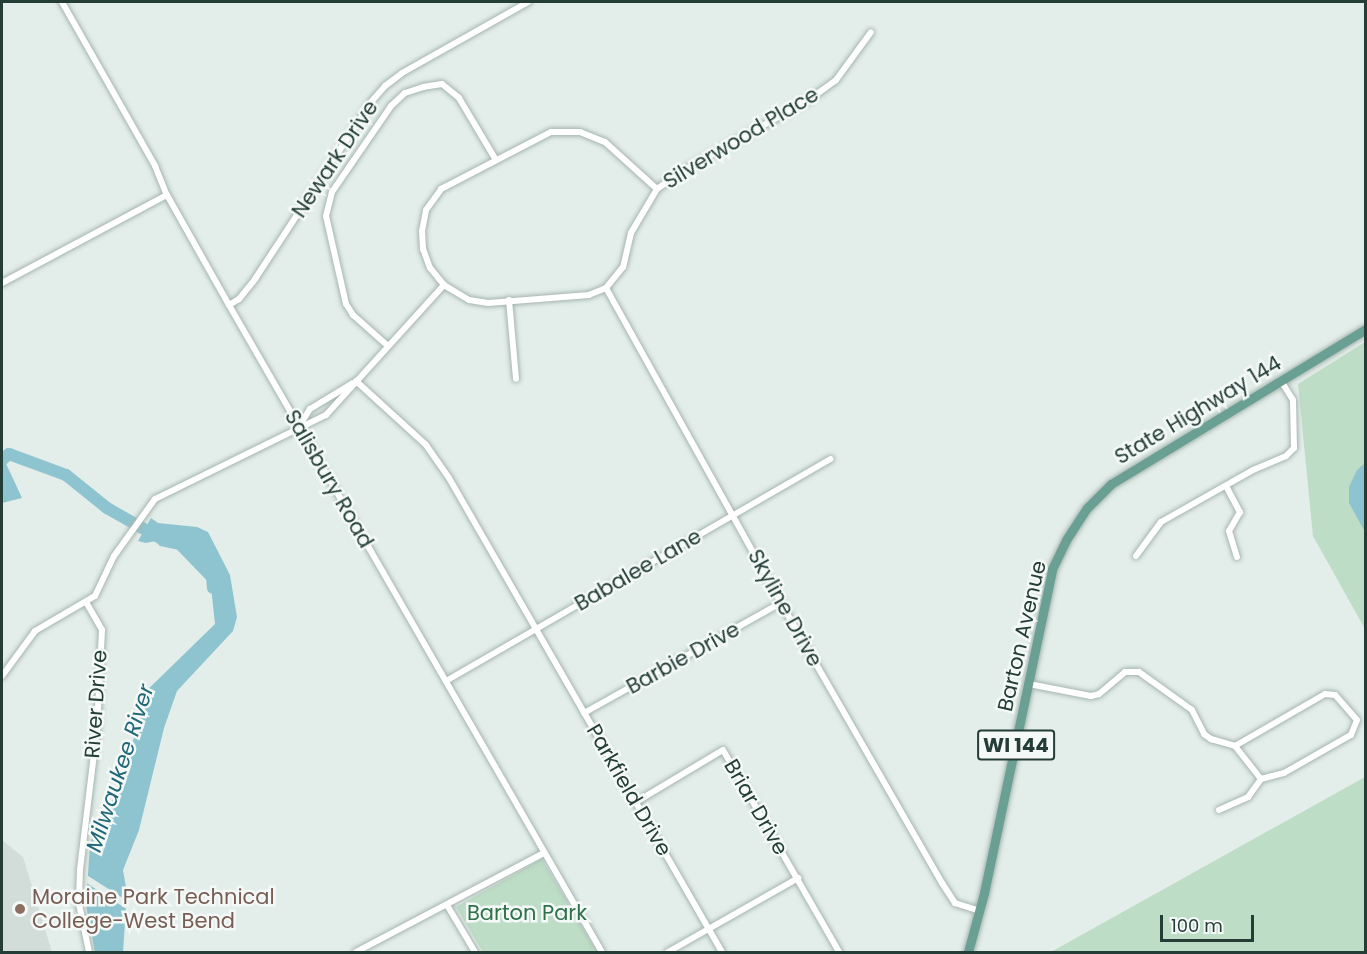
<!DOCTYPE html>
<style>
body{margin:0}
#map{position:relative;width:1367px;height:954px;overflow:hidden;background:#e3ede9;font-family:Poppins,sans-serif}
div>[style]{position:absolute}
.built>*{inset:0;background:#d2dcd8}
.green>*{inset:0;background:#bdddc6}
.water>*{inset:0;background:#8ec4cf}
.pier>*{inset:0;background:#e3ede9}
.river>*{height:12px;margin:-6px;padding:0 6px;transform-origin:6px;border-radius:6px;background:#8ec4cf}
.roads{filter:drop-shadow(0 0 2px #a6b5b0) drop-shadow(0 0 2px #a6b5b0)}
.minor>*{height:6px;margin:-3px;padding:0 3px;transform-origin:3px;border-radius:3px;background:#fff}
.primary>*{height:9px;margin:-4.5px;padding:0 4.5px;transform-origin:4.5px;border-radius:4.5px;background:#6aa093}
.dots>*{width:16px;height:16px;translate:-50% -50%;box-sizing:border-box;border:3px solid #f4f9f7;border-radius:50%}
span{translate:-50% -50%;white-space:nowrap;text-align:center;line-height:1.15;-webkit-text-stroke:5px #f4f9f7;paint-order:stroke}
.shield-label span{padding:2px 4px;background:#f4f9f7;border:2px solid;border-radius:4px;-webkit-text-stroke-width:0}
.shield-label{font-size:20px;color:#243d37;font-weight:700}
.street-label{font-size:21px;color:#243d37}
.education-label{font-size:21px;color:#785e54}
.left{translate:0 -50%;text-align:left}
.park-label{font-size:21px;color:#2f724a}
.water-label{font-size:22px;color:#206777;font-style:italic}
.frame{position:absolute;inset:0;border:3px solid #243d37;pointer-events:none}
.scale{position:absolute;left:1160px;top:915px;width:94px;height:27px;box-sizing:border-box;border:3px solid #243d37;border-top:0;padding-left:8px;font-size:18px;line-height:21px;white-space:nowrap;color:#243d37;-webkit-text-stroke:4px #f4f9f7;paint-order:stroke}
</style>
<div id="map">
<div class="built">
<div style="clip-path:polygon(2px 840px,23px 857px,52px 952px,2px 952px)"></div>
</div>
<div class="green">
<div style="clip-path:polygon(1365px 342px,1365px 629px,1313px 536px,1298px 384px)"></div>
<div style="clip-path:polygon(1365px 777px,1365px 952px,1051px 952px)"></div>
<div style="clip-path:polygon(542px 859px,597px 952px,483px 952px,456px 907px)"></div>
</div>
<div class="water">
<div style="clip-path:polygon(2px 455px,22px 498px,2px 503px)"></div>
<div style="clip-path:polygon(1365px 463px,1365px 532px,1349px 503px,1349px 487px,1357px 470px)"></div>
<div style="clip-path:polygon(151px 518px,158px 523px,197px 527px,208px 532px,230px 575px,237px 617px,233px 631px,177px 691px,164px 728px,139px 830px,123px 870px,127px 893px,123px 952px,95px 952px,84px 895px,87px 888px,90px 844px,96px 825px,110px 807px,136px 732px,138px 699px,215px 624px,209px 568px,203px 561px,184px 551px,160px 546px,155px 541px,146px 543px,138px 541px)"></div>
</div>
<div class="pier">
<div style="clip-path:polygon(85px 874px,129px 902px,128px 910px,85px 882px)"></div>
</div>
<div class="river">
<div style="left:2px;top:460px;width:9px;rotate:-41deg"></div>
<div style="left:9px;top:454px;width:61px;rotate:20.2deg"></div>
<div style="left:66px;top:475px;width:53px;rotate:38.8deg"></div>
<div style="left:107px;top:508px;width:59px;rotate:29.6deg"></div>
<div style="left:180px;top:544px;width:46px;rotate:45.9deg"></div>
<div style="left:212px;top:577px;width:11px;rotate:85deg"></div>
</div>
<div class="roads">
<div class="minor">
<div style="left:62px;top:2px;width:189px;rotate:60.4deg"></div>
<div style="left:155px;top:166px;width:31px;rotate:68deg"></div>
<div style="left:167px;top:195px;width:126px;rotate:60.6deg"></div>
<div style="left:229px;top:305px;width:747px;rotate:60.04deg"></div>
<div style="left:551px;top:132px;width:29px"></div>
<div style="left:580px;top:132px;width:27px;rotate:22deg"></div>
<div style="left:605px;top:142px;width:70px;rotate:42.1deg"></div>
<div style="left:657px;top:189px;width:51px;rotate:120.6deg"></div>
<div style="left:631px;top:233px;width:35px;rotate:103deg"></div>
<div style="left:623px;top:267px;width:27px;rotate:129deg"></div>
<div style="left:606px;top:288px;width:18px;rotate:158deg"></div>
<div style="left:589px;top:295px;width:101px;rotate:175.5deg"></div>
<div style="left:488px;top:303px;width:19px;rotate:-171deg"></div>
<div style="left:469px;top:300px;width:29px;rotate:-149deg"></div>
<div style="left:444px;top:285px;width:22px;rotate:-129deg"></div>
<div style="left:430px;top:268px;width:20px;rotate:-110deg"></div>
<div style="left:423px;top:249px;width:18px;rotate:-93deg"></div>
<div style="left:422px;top:231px;width:21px;rotate:-79deg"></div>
<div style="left:426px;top:210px;width:26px;rotate:-54deg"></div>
<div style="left:441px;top:189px;width:124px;rotate:-27.4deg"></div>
<div style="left:657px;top:189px;width:33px;rotate:-35deg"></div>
<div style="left:684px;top:170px;width:145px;rotate:-29.4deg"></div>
<div style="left:810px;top:99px;width:32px;rotate:-36deg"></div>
<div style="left:836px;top:80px;width:59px;rotate:-53.9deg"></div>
<div style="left:2px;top:283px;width:187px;rotate:-28.1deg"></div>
<div style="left:606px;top:288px;width:360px;rotate:60.9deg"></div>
<div style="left:781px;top:603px;width:323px;rotate:60.1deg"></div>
<div style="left:942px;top:883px;width:24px;rotate:57deg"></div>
<div style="left:955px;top:903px;width:25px;rotate:18deg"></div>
<div style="left:509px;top:300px;width:79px;rotate:84.9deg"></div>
<div style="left:229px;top:305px;width:12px;rotate:-31deg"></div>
<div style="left:239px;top:299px;width:26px;rotate:-51deg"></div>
<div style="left:255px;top:279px;width:213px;rotate:-56.7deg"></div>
<div style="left:372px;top:101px;width:20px;rotate:-49deg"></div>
<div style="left:385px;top:86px;width:21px;rotate:-37deg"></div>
<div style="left:402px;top:73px;width:145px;rotate:-29.4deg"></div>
<div style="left:388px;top:346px;width:47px;rotate:-138.5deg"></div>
<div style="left:353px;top:315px;width:13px;rotate:-122deg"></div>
<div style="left:346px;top:304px;width:90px;rotate:-102.8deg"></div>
<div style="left:326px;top:216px;width:25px;rotate:-76deg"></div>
<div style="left:332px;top:192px;width:104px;rotate:-55.5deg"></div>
<div style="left:391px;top:106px;width:19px;rotate:-43deg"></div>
<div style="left:405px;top:93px;width:19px;rotate:-18deg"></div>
<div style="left:423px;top:87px;width:19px;rotate:-9deg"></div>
<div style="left:442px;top:84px;width:22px;rotate:39deg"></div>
<div style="left:459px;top:98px;width:72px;rotate:59.2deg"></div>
<div style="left:356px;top:381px;width:95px;rotate:42.4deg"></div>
<div style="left:426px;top:445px;width:40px;rotate:55.1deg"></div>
<div style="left:449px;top:478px;width:547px;rotate:60.06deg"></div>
<div style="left:299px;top:427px;width:21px;rotate:-59deg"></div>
<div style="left:310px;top:409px;width:50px;rotate:-31.2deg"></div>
<div style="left:1226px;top:486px;width:30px;rotate:62deg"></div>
<div style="left:1240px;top:512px;width:22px;rotate:120deg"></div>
<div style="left:1229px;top:531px;width:27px;rotate:73deg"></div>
<div style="left:1136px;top:556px;width:42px;rotate:-53.7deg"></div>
<div style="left:1161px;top:522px;width:106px;rotate:-29.5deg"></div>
<div style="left:1253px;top:470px;width:36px;rotate:-23deg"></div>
<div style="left:1286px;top:456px;width:11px;rotate:-45deg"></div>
<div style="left:1294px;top:448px;width:48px;rotate:-91.2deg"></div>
<div style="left:1293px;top:400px;width:22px;rotate:-122deg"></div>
<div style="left:86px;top:602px;width:32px;rotate:60deg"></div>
<div style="left:102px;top:630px;width:99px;rotate:92.9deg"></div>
<div style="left:97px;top:729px;width:142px;rotate:96.9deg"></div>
<div style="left:80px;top:870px;width:34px;rotate:92deg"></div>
<div style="left:79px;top:904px;width:49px;rotate:78.2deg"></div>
<div style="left:2px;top:676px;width:56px;rotate:-53.7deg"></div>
<div style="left:35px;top:631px;width:69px;rotate:-30.3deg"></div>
<div style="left:95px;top:596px;width:44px;rotate:-64.6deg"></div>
<div style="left:114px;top:556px;width:70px;rotate:-54.3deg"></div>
<div style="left:155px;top:499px;width:191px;rotate:-26.2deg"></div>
<div style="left:326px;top:415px;width:176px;rotate:-47.8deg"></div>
<div style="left:446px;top:681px;width:444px;rotate:-30deg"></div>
<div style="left:1029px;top:684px;width:63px;rotate:11deg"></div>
<div style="left:1091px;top:696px;width:8px;rotate:-14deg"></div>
<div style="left:1099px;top:694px;width:34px;rotate:-40deg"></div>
<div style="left:1125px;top:672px;width:14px"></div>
<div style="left:1139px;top:672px;width:65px;rotate:35.6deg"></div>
<div style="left:1192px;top:710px;width:27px;rotate:63deg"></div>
<div style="left:1204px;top:734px;width:9px;rotate:36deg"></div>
<div style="left:1211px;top:739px;width:25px;rotate:16deg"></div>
<div style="left:1235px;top:746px;width:42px;rotate:51.8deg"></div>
<div style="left:584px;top:713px;width:226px;rotate:-29.2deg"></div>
<div style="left:636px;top:802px;width:101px;rotate:-30.9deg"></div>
<div style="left:723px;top:750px;width:233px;rotate:60.1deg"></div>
<div style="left:1219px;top:810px;width:32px;rotate:-24deg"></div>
<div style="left:1248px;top:797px;width:22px;rotate:-54deg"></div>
<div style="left:1261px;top:779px;width:24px;rotate:-15deg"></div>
<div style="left:1284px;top:773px;width:77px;rotate:-29.6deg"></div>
<div style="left:1351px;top:735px;width:16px;rotate:-68deg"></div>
<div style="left:1357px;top:720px;width:33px;rotate:-131deg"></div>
<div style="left:1335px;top:695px;width:10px;rotate:-174deg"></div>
<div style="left:1325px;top:694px;width:104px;rotate:150deg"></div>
<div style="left:447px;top:905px;width:55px;rotate:59.2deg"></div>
<div style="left:356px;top:952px;width:212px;rotate:-27.8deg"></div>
<div style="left:668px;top:952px;width:150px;rotate:-29.6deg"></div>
</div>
<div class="primary">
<div style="left:968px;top:952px;width:61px;rotate:-74.8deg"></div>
<div style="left:984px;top:893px;width:331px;rotate:-78.1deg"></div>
<div style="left:1052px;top:569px;width:32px;rotate:-64deg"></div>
<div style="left:1066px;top:540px;width:38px;rotate:-57deg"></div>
<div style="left:1087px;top:508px;width:34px;rotate:-45deg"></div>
<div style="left:1111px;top:484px;width:298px;rotate:-31.3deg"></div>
</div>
</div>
<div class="dots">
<div style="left:20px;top:909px;background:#8d6e63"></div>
</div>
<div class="shield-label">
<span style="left:1016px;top:745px">WI 144</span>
</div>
<div class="street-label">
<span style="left:741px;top:138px;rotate:-31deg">Silverwood Place</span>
<span style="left:335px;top:159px;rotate:-56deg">Newark Drive</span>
<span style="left:1198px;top:410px;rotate:-31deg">State Highway 144</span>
<span style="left:329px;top:479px;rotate:60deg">Salisbury Road</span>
<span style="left:638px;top:570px;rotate:-30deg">Babalee Lane</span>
<span style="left:785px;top:608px;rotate:61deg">Skyline Drive</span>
<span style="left:1022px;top:636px;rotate:-77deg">Barton Avenue</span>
<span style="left:683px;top:658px;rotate:-29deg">Barbie Drive</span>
<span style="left:96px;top:704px;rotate:-86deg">River Drive</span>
<span style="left:629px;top:790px;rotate:60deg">Parkfield Drive</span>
<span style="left:756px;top:807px;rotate:60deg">Briar Drive</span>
</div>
<div class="education-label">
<span class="left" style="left:32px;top:909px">Moraine Park Technical<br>College-West Bend</span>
</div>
<div class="park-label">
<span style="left:527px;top:913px">Barton Park</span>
</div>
<div class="water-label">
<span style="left:120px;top:768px;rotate:-72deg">Milwaukee River</span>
</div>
<div class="frame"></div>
<div class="scale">100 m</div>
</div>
